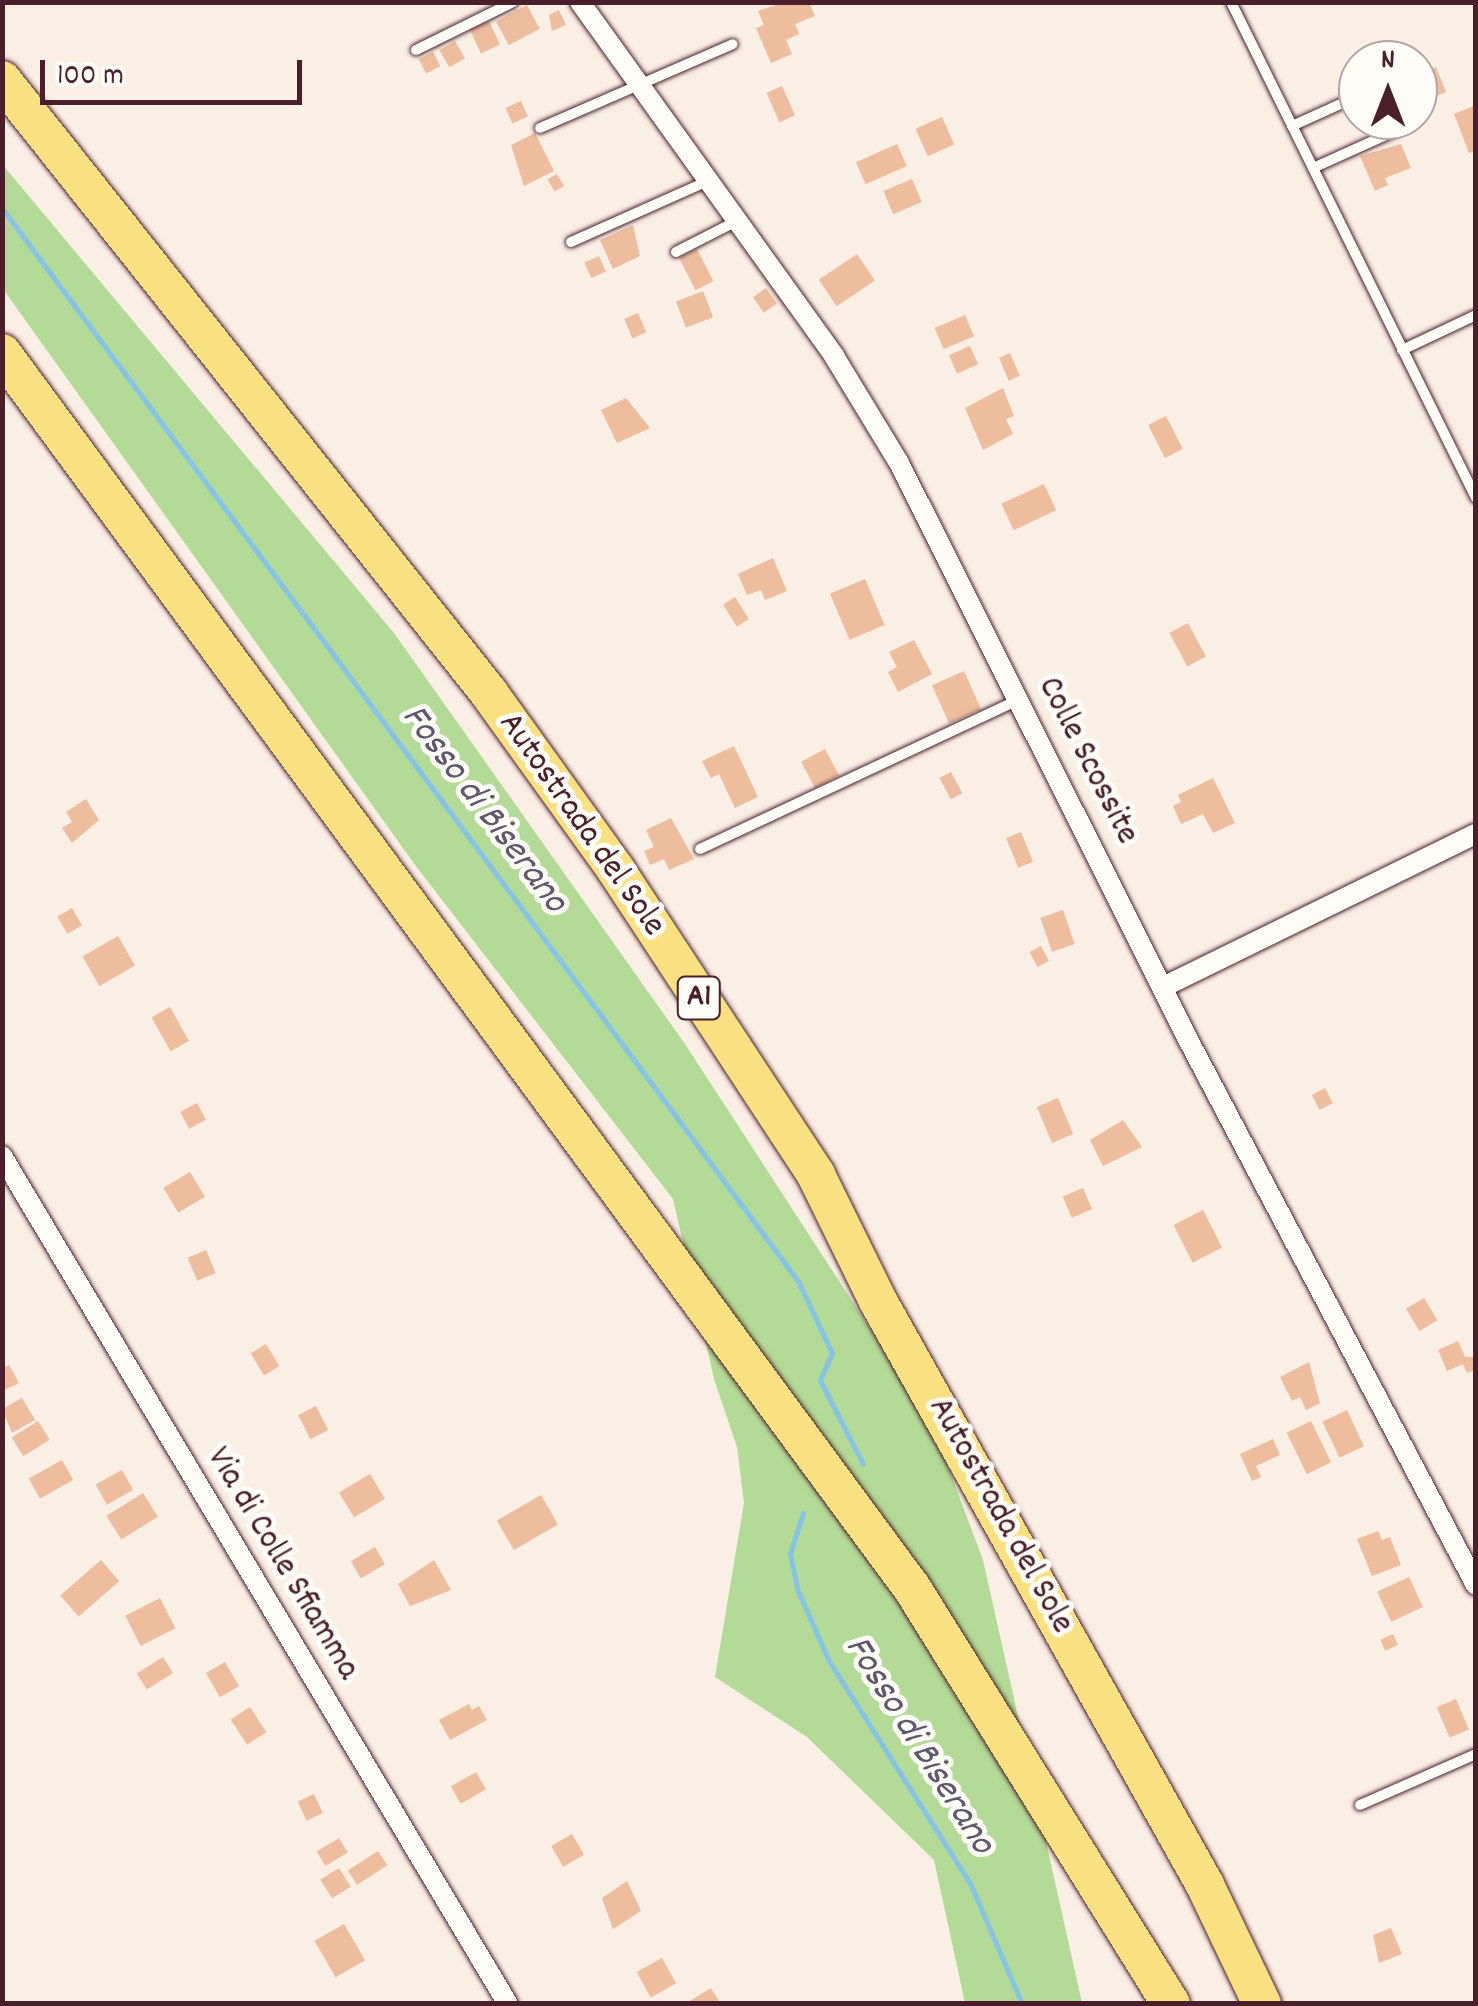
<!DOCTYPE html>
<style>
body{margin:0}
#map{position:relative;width:1478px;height:2006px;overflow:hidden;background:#faefe5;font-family:Dekko,sans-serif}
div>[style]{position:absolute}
.green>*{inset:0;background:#b3da96}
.stream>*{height:5px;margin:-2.5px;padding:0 2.5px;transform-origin:2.5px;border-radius:2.5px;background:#86c3e6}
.building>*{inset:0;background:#edbd9d;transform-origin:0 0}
.roads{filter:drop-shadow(0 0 2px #4a1f2b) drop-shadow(0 0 2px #4a1f2b)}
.lane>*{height:10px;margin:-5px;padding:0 5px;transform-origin:5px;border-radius:5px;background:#fdfcf7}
.street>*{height:20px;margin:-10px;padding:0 10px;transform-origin:10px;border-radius:10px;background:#fdfcf7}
.highway>*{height:38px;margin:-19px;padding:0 19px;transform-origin:19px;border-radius:19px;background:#f9e181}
span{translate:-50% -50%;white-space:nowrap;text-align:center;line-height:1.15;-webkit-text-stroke:10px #fdfcf7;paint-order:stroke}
.shield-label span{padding:2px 8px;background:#fdfcf7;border:2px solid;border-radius:8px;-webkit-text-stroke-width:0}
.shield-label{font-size:32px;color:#4a1f2b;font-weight:700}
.street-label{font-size:35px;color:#4a1f2b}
.water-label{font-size:38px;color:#5f586c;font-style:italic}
.frame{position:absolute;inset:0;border:5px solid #4a1f2b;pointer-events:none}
.north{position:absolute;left:1338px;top:40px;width:100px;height:100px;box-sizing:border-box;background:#fdfcf7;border:2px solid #b5a4a5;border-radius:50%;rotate:0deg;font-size:28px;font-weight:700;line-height:40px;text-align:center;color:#4a1f2b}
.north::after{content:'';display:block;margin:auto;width:35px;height:45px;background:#4a1f2b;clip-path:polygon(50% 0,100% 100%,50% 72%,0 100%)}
.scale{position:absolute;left:40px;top:60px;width:262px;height:45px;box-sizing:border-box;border:5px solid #4a1f2b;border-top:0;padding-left:12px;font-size:30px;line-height:35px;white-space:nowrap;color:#4a1f2b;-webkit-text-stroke:8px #fdfcf7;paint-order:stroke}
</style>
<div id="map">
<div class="green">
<div style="clip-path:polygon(2px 164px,394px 633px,685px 1044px,932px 1424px,983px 1560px,1082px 2003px,965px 2003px,934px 1860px,807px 1737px,715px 1677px,744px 1503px,737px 1447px,714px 1379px,673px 1199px,415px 865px,3px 289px)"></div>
</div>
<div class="stream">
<div style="left:2px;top:208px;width:1336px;rotate:53.43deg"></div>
<div style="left:798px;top:1281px;width:80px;rotate:64.7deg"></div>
<div style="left:832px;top:1353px;width:30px;rotate:114deg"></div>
<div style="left:820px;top:1380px;width:94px;rotate:62.9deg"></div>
<div style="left:803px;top:1513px;width:43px;rotate:107.6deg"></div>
<div style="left:790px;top:1554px;width:38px;rotate:78deg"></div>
<div style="left:798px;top:1591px;width:77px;rotate:66.1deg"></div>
<div style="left:829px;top:1661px;width:263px;rotate:57.6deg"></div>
<div style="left:970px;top:1883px;width:132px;rotate:66.7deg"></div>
</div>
<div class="building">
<div style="clip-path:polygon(785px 2px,809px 2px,815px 16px,795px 24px,799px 34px,786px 40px,792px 54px,771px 63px,756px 28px,764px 25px,758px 11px)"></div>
<div style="left:527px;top:5px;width:27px;height:35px;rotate:62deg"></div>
<div style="clip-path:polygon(559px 10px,566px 25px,552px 31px,549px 15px)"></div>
<div style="left:489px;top:21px;width:26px;height:21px;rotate:65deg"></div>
<div style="left:455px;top:41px;width:20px;height:18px;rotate:60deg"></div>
<div style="left:433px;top:52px;width:16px;height:16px;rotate:63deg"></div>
<div style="clip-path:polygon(1436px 67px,1446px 92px,1418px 104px,1418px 74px)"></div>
<div style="left:782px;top:86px;width:32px;height:17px;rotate:66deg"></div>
<div style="left:521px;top:101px;width:17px;height:17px;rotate:66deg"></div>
<div style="clip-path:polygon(1476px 105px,1476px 151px,1469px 153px,1454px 114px)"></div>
<div style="left:942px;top:117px;width:30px;height:29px;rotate:66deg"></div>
<div style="clip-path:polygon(535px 133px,554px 171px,524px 186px,511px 145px)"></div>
<div style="left:897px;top:144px;width:24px;height:45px;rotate:66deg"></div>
<div style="clip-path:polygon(1401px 144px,1411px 168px,1385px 178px,1388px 185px,1375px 191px,1360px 156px)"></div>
<div style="left:557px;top:174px;width:14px;height:11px;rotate:60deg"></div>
<div style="left:912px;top:179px;width:25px;height:31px;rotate:67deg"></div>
<div style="clip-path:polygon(633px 225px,640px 256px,613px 269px,600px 240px)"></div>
<div style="left:697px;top:249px;width:36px;height:20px;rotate:63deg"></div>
<div style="left:857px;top:254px;width:32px;height:46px;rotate:56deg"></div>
<div style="left:599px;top:256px;width:17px;height:16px;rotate:66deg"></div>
<div style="left:766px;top:288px;width:19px;height:16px;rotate:55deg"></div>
<div style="left:703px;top:291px;width:28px;height:29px;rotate:69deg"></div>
<div style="left:638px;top:313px;width:21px;height:15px;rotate:67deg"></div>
<div style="left:965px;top:315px;width:23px;height:33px;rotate:67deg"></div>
<div style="left:970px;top:346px;width:20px;height:23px;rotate:66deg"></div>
<div style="left:1010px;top:353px;width:25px;height:12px;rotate:67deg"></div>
<div style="clip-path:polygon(1003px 388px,1014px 416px,1006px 419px,1013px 434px,983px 450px,965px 408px)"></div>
<div style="clip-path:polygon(626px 398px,650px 428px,617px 443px,601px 410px)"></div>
<div style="left:1166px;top:416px;width:37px;height:20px;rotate:63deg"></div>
<div style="left:1044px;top:484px;width:29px;height:47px;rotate:65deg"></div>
<div style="clip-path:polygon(773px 558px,787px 591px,765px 600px,761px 590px,747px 595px,738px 574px)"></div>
<div style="left:865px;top:579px;width:50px;height:38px;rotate:67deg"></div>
<div style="left:735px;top:597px;width:26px;height:14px;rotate:58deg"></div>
<div style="left:1188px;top:623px;width:38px;height:21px;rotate:62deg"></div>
<div style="clip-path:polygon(914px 640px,932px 674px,898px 692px,888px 672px,897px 667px,889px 652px)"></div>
<div style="left:964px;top:671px;width:42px;height:35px;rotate:66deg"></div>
<div style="clip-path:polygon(734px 746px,758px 797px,735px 808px,719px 774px,711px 778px,702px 761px)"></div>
<div style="left:825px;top:749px;width:30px;height:27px;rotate:62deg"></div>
<div style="left:951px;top:772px;width:24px;height:13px;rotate:62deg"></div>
<div style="clip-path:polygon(1213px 778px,1235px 823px,1213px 833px,1203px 814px,1181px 824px,1173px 806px,1181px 802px,1178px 795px)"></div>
<div style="clip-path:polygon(86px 799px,99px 820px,72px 843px,62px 828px,72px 822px,66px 812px)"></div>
<div style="clip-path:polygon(671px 818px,694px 859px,669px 870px,664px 859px,650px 865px,644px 851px,654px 847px,646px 830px)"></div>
<div style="left:1021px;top:832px;width:32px;height:16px;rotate:68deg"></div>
<div style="left:72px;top:908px;width:20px;height:17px;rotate:60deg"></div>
<div style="left:1063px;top:910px;width:36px;height:24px;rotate:71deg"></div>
<div style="left:118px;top:936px;width:34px;height:41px;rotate:60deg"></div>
<div style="left:1041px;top:946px;width:17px;height:13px;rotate:62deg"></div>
<div style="left:170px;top:1007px;width:39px;height:21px;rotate:61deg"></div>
<div style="left:1325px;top:1088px;width:17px;height:15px;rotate:62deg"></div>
<div style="left:1058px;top:1098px;width:39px;height:23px;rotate:67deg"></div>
<div style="left:197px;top:1103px;width:19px;height:19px;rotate:62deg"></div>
<div style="clip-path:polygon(1123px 1120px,1142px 1147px,1103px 1166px,1090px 1140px)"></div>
<div style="left:190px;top:1172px;width:29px;height:31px;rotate:59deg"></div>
<div style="left:1083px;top:1188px;width:23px;height:22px;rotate:67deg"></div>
<div style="left:1203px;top:1210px;width:42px;height:33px;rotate:63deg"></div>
<div style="left:206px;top:1250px;width:25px;height:20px;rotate:67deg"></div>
<div style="left:1424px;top:1298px;width:26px;height:21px;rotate:59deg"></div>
<div style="clip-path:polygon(1458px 1341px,1465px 1357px,1476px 1357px,1476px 1370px,1467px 1373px,1463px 1364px,1447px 1371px,1438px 1350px)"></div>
<div style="left:266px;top:1344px;width:26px;height:18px;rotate:59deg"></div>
<div style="clip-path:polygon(1309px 1362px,1320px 1403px,1306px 1410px,1300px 1397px,1292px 1401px,1280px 1377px)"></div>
<div style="clip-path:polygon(9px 1365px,19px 1383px,2px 1391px,2px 1368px)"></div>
<div style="clip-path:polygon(22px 1398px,35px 1420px,12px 1433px,2px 1409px)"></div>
<div style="left:316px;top:1406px;width:27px;height:20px;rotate:63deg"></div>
<div style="left:1347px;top:1410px;width:40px;height:27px;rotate:65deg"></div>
<div style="left:38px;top:1421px;width:22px;height:31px;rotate:58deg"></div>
<div style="left:1311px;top:1421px;width:46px;height:27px;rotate:64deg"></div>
<div style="clip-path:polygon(1273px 1439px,1280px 1455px,1256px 1466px,1261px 1477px,1252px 1481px,1240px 1454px)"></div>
<div style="left:62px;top:1460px;width:23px;height:38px;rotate:61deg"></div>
<div style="left:122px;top:1470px;width:23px;height:30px;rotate:61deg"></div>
<div style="left:370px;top:1474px;width:29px;height:36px;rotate:59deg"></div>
<div style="left:143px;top:1493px;width:28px;height:43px;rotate:58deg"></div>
<div style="left:541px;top:1495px;width:34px;height:51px;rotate:60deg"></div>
<div style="clip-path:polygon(1378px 1531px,1382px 1540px,1390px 1537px,1401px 1565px,1372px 1576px,1357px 1539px)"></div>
<div style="left:375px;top:1547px;width:20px;height:28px;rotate:60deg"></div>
<div style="left:101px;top:1560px;width:28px;height:54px;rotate:49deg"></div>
<div style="clip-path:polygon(434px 1560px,451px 1590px,410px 1606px,398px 1584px)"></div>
<div style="left:1409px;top:1577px;width:33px;height:35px;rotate:65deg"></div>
<div style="left:160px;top:1598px;width:34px;height:39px;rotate:63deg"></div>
<div style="left:1393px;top:1634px;width:12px;height:14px;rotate:66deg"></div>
<div style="left:163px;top:1657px;width:19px;height:31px;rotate:58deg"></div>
<div style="left:225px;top:1662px;width:28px;height:22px;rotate:60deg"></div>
<div style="left:1456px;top:1699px;width:33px;height:21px;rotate:67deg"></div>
<div style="clip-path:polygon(469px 1704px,472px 1710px,479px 1706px,487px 1720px,450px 1740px,439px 1720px)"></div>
<div style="left:250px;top:1707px;width:30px;height:23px;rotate:57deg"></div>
<div style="left:476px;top:1772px;width:20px;height:29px;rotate:60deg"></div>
<div style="left:314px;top:1794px;width:21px;height:18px;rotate:65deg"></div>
<div style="left:572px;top:1834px;width:24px;height:24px;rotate:60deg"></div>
<div style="left:339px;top:1838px;width:17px;height:26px;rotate:59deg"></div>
<div style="left:378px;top:1851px;width:17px;height:36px;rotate:57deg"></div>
<div style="left:339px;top:1868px;width:22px;height:22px;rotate:58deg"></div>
<div style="clip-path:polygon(627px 1881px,641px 1911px,613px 1929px,602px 1898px)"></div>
<div style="left:344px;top:1924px;width:42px;height:34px;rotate:60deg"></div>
<div style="clip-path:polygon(1391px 1928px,1402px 1954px,1379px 1963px,1373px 1935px)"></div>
<div style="left:662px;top:1958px;width:29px;height:29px;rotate:61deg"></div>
<div style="clip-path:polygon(711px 1988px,721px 2004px,685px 2004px)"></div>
</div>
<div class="roads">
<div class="lane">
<div style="left:1231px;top:2px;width:553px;rotate:63.71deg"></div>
<div style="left:416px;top:50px;width:108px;rotate:-26.3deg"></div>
<div style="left:1292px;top:126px;width:72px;rotate:-24.4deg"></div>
<div style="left:540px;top:128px;width:210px;rotate:-23.5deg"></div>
<div style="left:1313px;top:168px;width:90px;rotate:-24.3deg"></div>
<div style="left:571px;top:242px;width:148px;rotate:-24deg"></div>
<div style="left:676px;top:252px;width:66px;rotate:-27deg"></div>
<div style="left:1402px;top:350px;width:82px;rotate:-25.3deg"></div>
<div style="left:700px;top:849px;width:353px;rotate:-25.1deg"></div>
<div style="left:1360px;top:1805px;width:127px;rotate:-23.7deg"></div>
</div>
<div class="street">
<div style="left:580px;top:2px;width:436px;rotate:54.3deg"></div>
<div style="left:834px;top:356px;width:125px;rotate:58.7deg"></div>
<div style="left:899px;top:463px;width:656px;rotate:63.36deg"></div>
<div style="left:1193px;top:1049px;width:606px;rotate:62.17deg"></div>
<div style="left:1163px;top:987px;width:348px;rotate:-26.1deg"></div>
<div style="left:2px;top:1156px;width:987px;rotate:59.18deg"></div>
</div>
<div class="highway">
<div style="left:2px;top:80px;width:783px;rotate:51.53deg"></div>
<div style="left:489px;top:693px;width:218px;rotate:54.3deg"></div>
<div style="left:616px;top:870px;width:365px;rotate:56.7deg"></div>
<div style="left:816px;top:1175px;width:140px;rotate:63.8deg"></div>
<div style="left:878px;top:1301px;width:669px;rotate:60.75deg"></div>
<div style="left:1205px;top:1885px;width:132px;rotate:64.4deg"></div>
<div style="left:2px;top:353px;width:1534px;rotate:53.62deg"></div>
<div style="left:912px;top:1588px;width:490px;rotate:58.1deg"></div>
</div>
</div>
<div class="shield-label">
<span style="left:699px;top:998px">A1</span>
</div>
<div class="street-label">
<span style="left:1087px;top:761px;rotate:63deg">Colle Scossite</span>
<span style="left:581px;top:825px;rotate:55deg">Autostrada del Sole</span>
<span style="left:1000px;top:1516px;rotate:61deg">Autostrada del Sole</span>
<span style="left:282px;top:1564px;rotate:59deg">Via di Colle Sfiamma</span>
</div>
<div class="water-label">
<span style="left:483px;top:810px;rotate:53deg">Fosso di Biserano</span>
<span style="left:918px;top:1746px;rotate:58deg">Fosso di Biserano</span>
</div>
<div class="frame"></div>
<div class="north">N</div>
<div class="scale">100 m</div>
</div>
